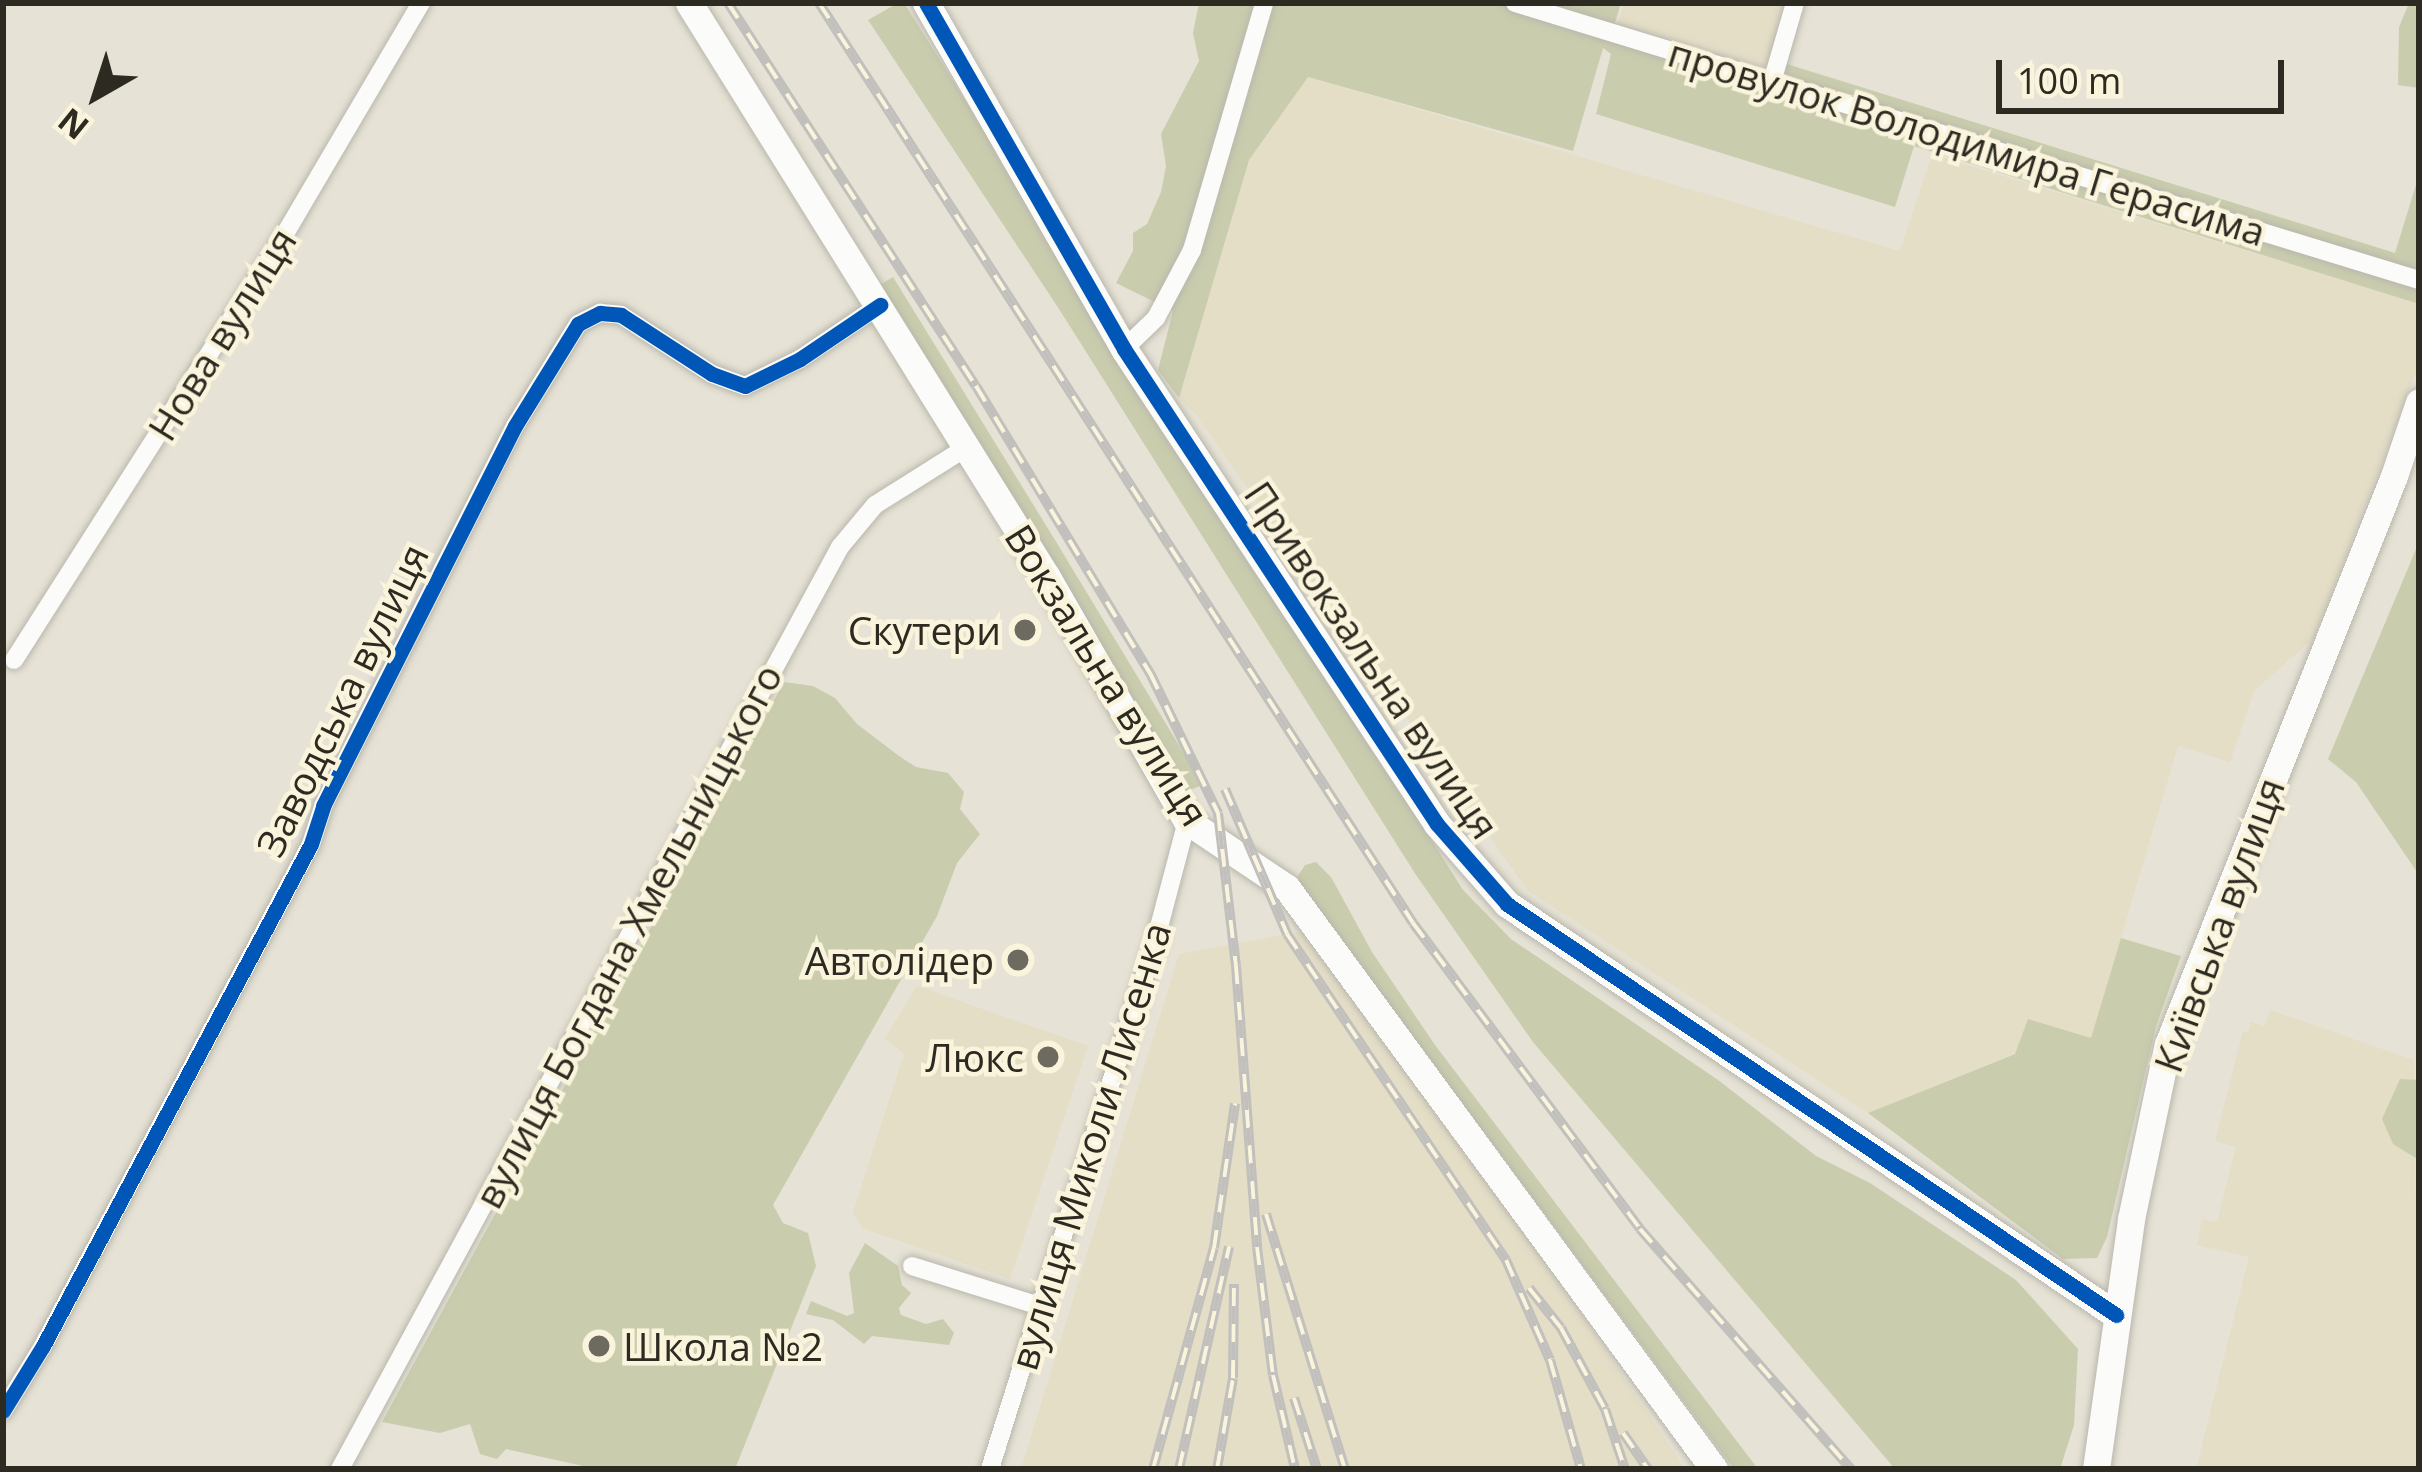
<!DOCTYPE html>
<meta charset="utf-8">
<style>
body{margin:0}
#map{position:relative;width:2422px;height:1472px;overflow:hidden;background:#e6e2d5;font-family:"Open Sans",sans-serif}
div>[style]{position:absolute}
.built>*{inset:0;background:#e4dec7}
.green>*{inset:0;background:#c9cdad}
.roads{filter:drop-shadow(0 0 3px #bab7ad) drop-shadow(0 0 3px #bab7ad)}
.street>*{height:18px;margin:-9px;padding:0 9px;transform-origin:9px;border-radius:9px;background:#fbfbf9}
.secondary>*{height:27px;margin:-13.5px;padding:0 13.5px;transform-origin:13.5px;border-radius:13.5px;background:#fbfbf9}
.rail>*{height:10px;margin-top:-5px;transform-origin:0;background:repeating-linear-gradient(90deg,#faf4dc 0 18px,#c1c0bd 0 36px);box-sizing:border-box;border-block:3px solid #c1c0bd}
.cycleway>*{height:15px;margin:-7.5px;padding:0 7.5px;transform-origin:7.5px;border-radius:7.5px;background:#0057b8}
.dots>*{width:33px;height:33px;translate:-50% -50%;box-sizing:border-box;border:6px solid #faf4dc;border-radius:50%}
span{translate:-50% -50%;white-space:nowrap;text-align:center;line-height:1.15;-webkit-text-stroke:9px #faf4dc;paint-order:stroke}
.street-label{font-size:39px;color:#2c2a21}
.poi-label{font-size:39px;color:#2c2a21}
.right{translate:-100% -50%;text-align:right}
.left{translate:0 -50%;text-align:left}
.frame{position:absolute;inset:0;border:6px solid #2c2a21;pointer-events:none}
.north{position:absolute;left:36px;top:36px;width:120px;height:120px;-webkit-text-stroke:9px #faf4dc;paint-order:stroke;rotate:219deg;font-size:33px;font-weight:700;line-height:48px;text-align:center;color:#2c2a21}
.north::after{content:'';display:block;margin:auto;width:42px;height:54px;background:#2c2a21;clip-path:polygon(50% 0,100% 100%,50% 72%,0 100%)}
.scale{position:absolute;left:1996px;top:60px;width:288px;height:54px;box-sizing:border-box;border:6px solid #2c2a21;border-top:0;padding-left:15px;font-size:36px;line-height:42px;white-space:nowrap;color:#2c2a21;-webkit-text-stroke:9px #faf4dc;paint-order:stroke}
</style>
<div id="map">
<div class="built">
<div style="clip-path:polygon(1624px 3px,1787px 3px,1766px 73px,1617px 27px)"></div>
<div style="clip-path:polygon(1308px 77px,1900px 251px,1932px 154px,2419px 304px,2419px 364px,2314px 638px,2254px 691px,2230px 762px,2178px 746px,2091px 1039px,2015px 1053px,1868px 1113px,1527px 890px,1195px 413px,1179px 398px,1249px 160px)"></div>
<div style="clip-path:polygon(1304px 931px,1568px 1294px,1685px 1469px,1021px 1469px,1179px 954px)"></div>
<div style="clip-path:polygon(917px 986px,1088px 1046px,1010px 1279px,862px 1228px,853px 1212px,904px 1054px,885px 1038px)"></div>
<div style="clip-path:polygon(2270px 1010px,2414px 1060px,2419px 1469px,2196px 1469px,2249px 1257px,2197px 1245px,2202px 1219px,2217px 1222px,2236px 1147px,2215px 1141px,2243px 1031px,2248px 1032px,2251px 1022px,2265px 1026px)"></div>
</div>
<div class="green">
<div style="clip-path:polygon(898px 3px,904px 3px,1463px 890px,1511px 939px,1718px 1080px,1816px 1156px,1870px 1183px,2016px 1280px,2078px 1349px,2074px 1425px,2060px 1469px,1895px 1469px,1533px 1042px,1416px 875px,1059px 309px,868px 20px)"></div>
<div style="clip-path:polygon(1199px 3px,1621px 3px,1614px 26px,1766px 73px,1771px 59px,2395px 253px,2419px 175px,2419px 304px,1914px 146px,1895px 207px,1596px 114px,1611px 54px,1603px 48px,1573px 151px,1308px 77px,1249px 160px,1179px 398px,1158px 370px,1173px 311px,1116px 283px,1133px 251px,1133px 233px,1147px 224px,1161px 192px,1166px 166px,1161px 134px,1199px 61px,1193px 33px)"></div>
<div style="clip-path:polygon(2409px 3px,2419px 3px,2419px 88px,2398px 85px,2399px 27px)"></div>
<div style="clip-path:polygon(893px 277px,1055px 540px,1203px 785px,1184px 792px,878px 286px)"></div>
<div style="clip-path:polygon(2419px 542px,2419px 875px,2356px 782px,2328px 759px)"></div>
<div style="clip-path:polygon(784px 682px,813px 686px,835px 698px,857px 724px,899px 756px,916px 767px,948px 773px,964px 792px,960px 809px,980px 834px,957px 863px,937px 916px,773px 1205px,783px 1223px,808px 1233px,816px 1266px,735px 1469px,597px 1469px,506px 1449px,497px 1459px,480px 1454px,470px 1424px,440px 1433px,382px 1422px)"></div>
<div style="clip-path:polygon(1316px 862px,1331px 877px,1372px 952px,1435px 1045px,1758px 1469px,1734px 1469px,1296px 879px,1305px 865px)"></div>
<div style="clip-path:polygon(2121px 938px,2181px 956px,2156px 1026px,2107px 1237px,2097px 1258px,2063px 1259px,1868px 1113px,2015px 1054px,2028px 1019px,2091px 1038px)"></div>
<div style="clip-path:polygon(2400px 1079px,2419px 1080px,2419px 1160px,2393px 1144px,2382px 1119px)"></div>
<div style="clip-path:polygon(865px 1243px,898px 1266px,902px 1285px,911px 1293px,899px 1308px,901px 1315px,926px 1324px,943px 1319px,954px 1333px,949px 1345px,872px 1336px,864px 1344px,833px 1320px,806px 1314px,811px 1301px,847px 1316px,854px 1313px,849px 1273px)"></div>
</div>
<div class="roads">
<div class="street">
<div style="left:1515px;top:3px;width:945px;rotate:17.04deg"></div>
<div style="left:1772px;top:82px;width:82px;rotate:-73.8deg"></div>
<div style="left:1124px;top:349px;width:45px;rotate:-44.1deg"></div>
<div style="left:1156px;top:318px;width:77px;rotate:-62.1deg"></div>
<div style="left:1192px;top:250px;width:257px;rotate:-73.7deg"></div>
<div style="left:14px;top:660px;width:493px;rotate:-57.5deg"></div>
<div style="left:279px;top:244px;width:280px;rotate:-59.5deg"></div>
<div style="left:912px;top:1266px;width:134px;rotate:17.4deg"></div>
<div style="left:3px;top:1411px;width:76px;rotate:-58.4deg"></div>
<div style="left:43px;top:1346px;width:569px;rotate:-61.9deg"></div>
<div style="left:311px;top:844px;width:40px;rotate:-72deg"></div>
<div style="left:323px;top:806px;width:426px;rotate:-63.2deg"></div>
<div style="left:515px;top:426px;width:120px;rotate:-58.3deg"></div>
<div style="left:578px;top:324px;width:25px;rotate:-27deg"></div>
<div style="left:600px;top:313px;width:21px;rotate:5deg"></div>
<div style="left:621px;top:315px;width:108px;rotate:33deg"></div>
<div style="left:712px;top:374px;width:35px;rotate:20deg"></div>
<div style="left:745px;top:386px;width:61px;rotate:-26.1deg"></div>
<div style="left:800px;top:359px;width:97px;rotate:-34deg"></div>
<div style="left:340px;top:1469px;width:1049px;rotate:-61.53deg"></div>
<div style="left:840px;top:547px;width:55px;rotate:-50.2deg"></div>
<div style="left:875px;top:505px;width:109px;rotate:-32.2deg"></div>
<div style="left:990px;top:1469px;width:552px;rotate:-72.62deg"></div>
<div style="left:1155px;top:942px;width:125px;rotate:-75.2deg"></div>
</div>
<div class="secondary">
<div style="left:689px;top:3px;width:676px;rotate:58.05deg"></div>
<div style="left:1047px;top:577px;width:281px;rotate:60.2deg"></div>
<div style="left:1187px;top:821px;width:120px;rotate:33.8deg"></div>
<div style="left:1287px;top:888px;width:721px;rotate:53.69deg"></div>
<div style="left:926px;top:3px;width:399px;rotate:60.2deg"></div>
<div style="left:1124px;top:349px;width:569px;rotate:56.62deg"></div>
<div style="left:1437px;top:824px;width:106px;rotate:48.8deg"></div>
<div style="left:1507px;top:904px;width:735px;rotate:34.01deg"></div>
<div style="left:2096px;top:1469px;width:252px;rotate:-82deg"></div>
<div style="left:2131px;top:1219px;width:179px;rotate:-78.1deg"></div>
<div style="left:2168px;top:1044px;width:611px;rotate:-68.3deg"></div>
<div style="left:2394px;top:476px;width:78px;rotate:-71.3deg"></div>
</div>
</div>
<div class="rail">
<div style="left:728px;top:3px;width:456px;rotate:57.1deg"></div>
<div style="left:976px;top:386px;width:336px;rotate:58.8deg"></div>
<div style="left:1150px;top:673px;width:156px;rotate:64.1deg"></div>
<div style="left:1218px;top:813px;width:154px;rotate:83.3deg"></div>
<div style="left:1236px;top:966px;width:282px;rotate:85.7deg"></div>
<div style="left:1257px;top:1247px;width:129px;rotate:82.9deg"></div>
<div style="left:1273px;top:1375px;width:97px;rotate:76.8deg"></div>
<div style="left:819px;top:3px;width:1095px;rotate:57.15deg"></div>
<div style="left:1413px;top:923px;width:381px;rotate:53.4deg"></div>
<div style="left:1640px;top:1229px;width:320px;rotate:48.7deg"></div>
<div style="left:1225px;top:789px;width:158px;rotate:66.8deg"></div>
<div style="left:1287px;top:934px;width:393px;rotate:56.1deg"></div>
<div style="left:1506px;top:1260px;width:109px;rotate:66.3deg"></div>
<div style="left:1550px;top:1360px;width:113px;rotate:74.1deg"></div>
<div style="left:1266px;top:1214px;width:267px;rotate:72.8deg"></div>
<div style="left:1529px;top:1288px;width:51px;rotate:51.3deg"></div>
<div style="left:1561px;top:1328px;width:92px;rotate:61.5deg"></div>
<div style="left:1605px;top:1409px;width:63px;rotate:71.6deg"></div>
<div style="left:1294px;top:1398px;width:75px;rotate:72.1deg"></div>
<div style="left:1623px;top:1433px;width:44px;rotate:55.2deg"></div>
<div style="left:1153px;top:1469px;width:229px;rotate:-74.6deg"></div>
<div style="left:1214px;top:1248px;width:146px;rotate:-81.7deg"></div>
<div style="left:1179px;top:1469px;width:228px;rotate:-77.3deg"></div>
<div style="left:1217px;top:1469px;width:92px;rotate:-80deg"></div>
<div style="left:1233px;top:1378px;width:94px;rotate:-89.4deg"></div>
</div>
<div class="cycleway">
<div style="left:926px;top:3px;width:399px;rotate:60.2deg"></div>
<div style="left:1124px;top:349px;width:569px;rotate:56.62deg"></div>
<div style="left:1437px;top:824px;width:106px;rotate:48.8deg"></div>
<div style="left:1507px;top:904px;width:735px;rotate:34.01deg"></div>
<div style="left:3px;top:1411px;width:76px;rotate:-58.4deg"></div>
<div style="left:43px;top:1346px;width:569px;rotate:-61.9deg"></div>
<div style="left:311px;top:844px;width:40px;rotate:-72deg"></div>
<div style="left:323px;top:806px;width:426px;rotate:-63.2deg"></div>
<div style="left:515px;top:426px;width:120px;rotate:-58.3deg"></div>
<div style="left:578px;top:324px;width:25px;rotate:-27deg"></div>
<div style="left:600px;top:313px;width:21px;rotate:5deg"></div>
<div style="left:621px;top:315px;width:108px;rotate:33deg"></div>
<div style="left:712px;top:374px;width:35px;rotate:20deg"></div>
<div style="left:745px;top:386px;width:61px;rotate:-26.1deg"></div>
<div style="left:800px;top:359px;width:97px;rotate:-34deg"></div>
</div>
<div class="dots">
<div style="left:1025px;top:630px;background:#6d6a60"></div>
<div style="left:1018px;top:960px;background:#6d6a60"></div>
<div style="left:1048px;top:1057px;background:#6d6a60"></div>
<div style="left:599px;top:1346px;background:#6d6a60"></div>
</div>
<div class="street-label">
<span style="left:1967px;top:142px;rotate:17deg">провулок Володимира Герасима</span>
<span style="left:222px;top:334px;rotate:-58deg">Нова вулиця</span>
<span style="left:1372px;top:660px;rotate:56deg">Привокзальна вулиця</span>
<span style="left:1107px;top:675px;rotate:58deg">Вокзальна вулиця</span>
<span style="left:342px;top:700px;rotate:-64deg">Заводська вулиця</span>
<span style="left:2219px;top:925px;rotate:-70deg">Київська вулиця</span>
<span style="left:628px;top:936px;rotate:-62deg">вулиця Богдана Хмельницького</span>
<span style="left:1090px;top:1146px;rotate:-73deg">вулиця Миколи Лисенка</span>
</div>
<div class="poi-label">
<span class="right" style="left:1001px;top:630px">Скутери</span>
<span class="right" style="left:994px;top:960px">Автолідер</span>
<span class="right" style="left:1024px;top:1057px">Люкс</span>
<span class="left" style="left:623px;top:1346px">Школа №2</span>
</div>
<div class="frame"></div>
<div class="north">N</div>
<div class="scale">100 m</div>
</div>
